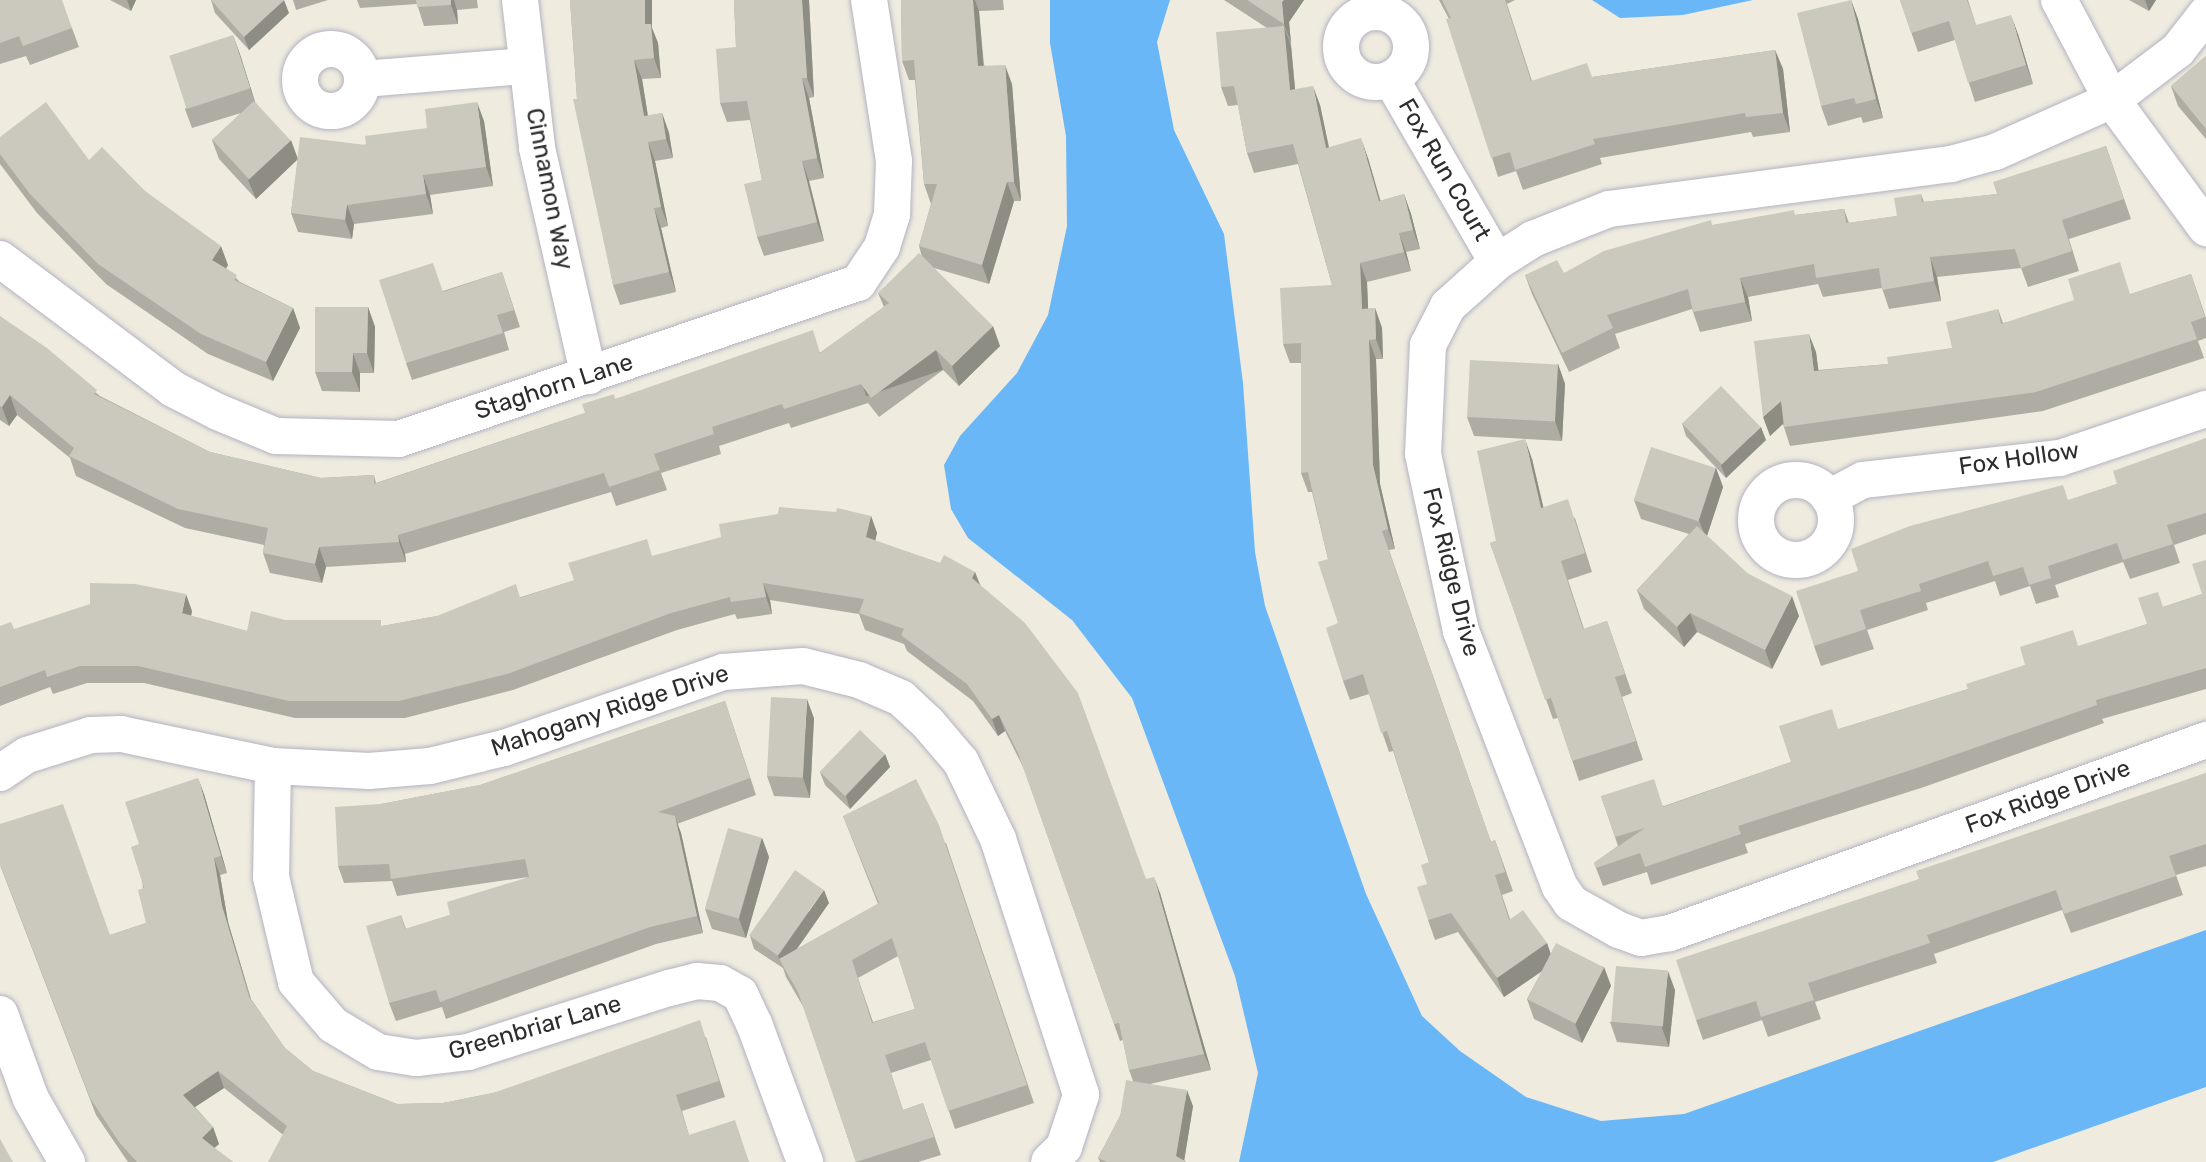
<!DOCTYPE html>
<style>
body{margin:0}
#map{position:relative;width:2206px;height:1162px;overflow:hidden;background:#efebdf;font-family:Rubik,sans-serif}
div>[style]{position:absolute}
.water>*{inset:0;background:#6ab7f8}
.roads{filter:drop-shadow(0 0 2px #b3b2c1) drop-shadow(0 0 2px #b3b2c1)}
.minor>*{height:36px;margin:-18px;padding:0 18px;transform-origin:18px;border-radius:18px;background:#fff}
.minor>.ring{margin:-18px;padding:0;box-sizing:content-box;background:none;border:36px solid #fff;border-radius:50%}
.wall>*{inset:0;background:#afada3}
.shaded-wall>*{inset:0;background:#8e8d84;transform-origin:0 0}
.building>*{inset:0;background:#cbc9bd;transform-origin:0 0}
span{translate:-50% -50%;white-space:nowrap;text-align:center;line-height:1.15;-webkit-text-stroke:7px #fff;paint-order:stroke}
.street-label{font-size:24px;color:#2d2d2d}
</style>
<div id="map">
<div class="water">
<div style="clip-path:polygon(1050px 0,1170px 0,1157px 42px,1174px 130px,1224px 234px,1243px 383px,1255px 552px,1265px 606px,1366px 894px,1422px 1016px,1460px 1051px,1526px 1097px,1601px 1121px,1684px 1114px,2206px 930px,2206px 1087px,1993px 1162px,1239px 1162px,1258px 1073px,1235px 976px,1132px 698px,1072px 620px,968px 538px,951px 509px,944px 465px,960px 436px,1017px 373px,1048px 315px,1067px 226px,1066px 136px,1050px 43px)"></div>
<div style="clip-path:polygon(1592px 0,1753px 0,1683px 15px,1620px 18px)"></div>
</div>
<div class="roads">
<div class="minor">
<div style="left:520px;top:0;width:149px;rotate:83.4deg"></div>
<div style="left:537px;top:148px;width:234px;rotate:77.2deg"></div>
<div style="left:2059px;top:0;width:113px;rotate:62.1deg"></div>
<div style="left:2112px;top:100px;width:159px;rotate:53.7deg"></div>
<div class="ring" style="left:1341px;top:12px;width:34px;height:34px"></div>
<div style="left:2206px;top:14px;width:46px;rotate:127.9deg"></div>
<div style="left:2178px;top:50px;width:83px;rotate:142.9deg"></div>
<div style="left:2112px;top:100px;width:128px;rotate:156deg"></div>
<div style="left:1995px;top:152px;width:46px;rotate:164.7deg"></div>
<div style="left:1951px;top:164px;width:345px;rotate:172.5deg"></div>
<div style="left:1609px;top:209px;width:82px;rotate:158.5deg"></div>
<div style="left:1533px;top:239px;width:43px;rotate:147.4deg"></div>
<div style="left:1497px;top:262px;width:66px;rotate:138.1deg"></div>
<div style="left:1448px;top:306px;width:44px;rotate:117.1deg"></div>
<div style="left:1428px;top:345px;width:109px;rotate:92.6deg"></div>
<div style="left:1423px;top:454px;width:181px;rotate:77.9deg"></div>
<div style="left:1461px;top:631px;width:274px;rotate:68.9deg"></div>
<div style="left:1560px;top:887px;width:19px;rotate:55deg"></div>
<div style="left:1571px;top:903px;width:55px;rotate:29.4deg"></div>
<div style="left:1619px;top:930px;width:23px;rotate:20deg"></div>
<div style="left:1641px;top:938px;width:29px;rotate:-10deg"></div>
<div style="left:1670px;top:933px;width:570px;rotate:-19.8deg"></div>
<div class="ring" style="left:300px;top:49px;width:26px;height:26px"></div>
<div style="left:363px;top:79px;width:164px;rotate:-4.6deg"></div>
<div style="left:1391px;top:79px;width:211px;rotate:59.9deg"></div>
<div style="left:0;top:259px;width:216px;rotate:36.9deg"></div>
<div style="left:173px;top:389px;width:51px;rotate:27.1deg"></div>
<div style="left:218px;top:412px;width:63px;rotate:22.5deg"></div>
<div style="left:276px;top:436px;width:123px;rotate:1.4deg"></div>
<div style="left:399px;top:439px;width:485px;rotate:-18.8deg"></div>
<div style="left:858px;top:283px;width:43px;rotate:-56.3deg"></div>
<div style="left:882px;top:247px;width:34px;rotate:-73deg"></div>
<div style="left:892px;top:215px;width:54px;rotate:-87.9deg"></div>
<div style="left:894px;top:161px;width:163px;rotate:-98.8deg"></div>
<div class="ring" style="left:1756px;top:480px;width:44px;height:44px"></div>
<div style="left:1829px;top:498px;width:38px;rotate:-28deg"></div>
<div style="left:1863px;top:480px;width:198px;rotate:-6.4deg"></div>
<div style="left:2060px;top:458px;width:154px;rotate:-18.6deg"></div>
<div style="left:273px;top:766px;width:111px;rotate:91deg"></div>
<div style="left:271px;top:877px;width:108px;rotate:76.6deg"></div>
<div style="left:296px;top:982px;width:57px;rotate:49.3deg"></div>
<div style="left:333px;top:1025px;width:52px;rotate:31deg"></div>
<div style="left:378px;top:1052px;width:39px;rotate:9deg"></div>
<div style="left:417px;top:1058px;width:51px;rotate:-6.7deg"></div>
<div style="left:468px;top:1052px;width:211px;rotate:-17.7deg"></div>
<div style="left:669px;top:988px;width:29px;rotate:-14deg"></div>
<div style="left:697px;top:981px;width:23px;rotate:5deg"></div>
<div style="left:720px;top:983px;width:23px;rotate:29deg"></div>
<div style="left:740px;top:994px;width:35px;rotate:65deg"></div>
<div style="left:755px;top:1026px;width:145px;rotate:69.8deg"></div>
<div style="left:0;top:773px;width:32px;rotate:-34deg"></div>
<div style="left:27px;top:755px;width:67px;rotate:-17.4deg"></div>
<div style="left:91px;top:735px;width:30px;rotate:-2deg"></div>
<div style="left:121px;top:734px;width:155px;rotate:11.9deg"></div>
<div style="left:273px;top:766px;width:96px;rotate:3deg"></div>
<div style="left:369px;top:771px;width:61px;rotate:-4.7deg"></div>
<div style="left:430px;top:766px;width:76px;rotate:-13.7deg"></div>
<div style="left:504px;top:748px;width:232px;rotate:-19.1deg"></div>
<div style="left:723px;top:672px;width:80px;rotate:-4.3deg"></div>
<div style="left:803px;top:666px;width:58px;rotate:14deg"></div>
<div style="left:859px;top:680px;width:46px;rotate:23.2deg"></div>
<div style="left:901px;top:698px;width:35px;rotate:43deg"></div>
<div style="left:927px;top:722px;width:52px;rotate:49.6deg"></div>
<div style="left:961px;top:762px;width:85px;rotate:64.3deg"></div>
<div style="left:998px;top:839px;width:269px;rotate:72deg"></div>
<div style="left:1081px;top:1095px;width:55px;rotate:108.1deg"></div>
<div style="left:1064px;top:1147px;width:21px;rotate:135deg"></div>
<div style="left:0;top:1014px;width:90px;rotate:70deg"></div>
<div style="left:31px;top:1099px;width:73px;rotate:60.3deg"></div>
</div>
</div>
<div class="wall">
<div style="clip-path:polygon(0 0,72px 28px,79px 47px,30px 65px,26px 56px,0 64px)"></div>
<div style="clip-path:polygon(110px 0,136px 0,131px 11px)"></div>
<div style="clip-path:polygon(211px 0,289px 13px,249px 50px,215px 13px)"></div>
<div style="clip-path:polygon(293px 0,328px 0,296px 10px)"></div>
<div style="clip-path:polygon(357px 0,477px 0,478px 8px,457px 10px,458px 24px,424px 26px,417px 4px,360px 8px)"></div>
<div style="clip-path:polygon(570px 0,652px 0,652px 28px,658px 43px,661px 78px,642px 79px,648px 116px,662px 113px,669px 133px,673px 158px,655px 161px,668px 226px,661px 228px,676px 292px,620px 305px,613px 285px,577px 99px)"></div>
<div style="clip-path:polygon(734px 0,809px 0,814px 97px,809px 98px,824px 178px,809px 181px,824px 241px,764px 256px,757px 237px,762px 180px,750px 120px,727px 122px,720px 103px,736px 47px)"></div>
<div style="clip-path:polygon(901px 0,1003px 0,1004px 10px,979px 11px,984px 65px,1012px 84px,1021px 201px,1014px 201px,989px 284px,934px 268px,1000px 346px,959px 386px,943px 370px,879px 417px,868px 403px,791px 428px,789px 423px,719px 446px,721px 454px,661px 473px,667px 490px,616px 506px,611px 492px,405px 554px,406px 562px,326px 567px,322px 583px,270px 573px,263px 553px,264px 545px,185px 528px,76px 476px,70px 458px,17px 415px,9px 426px,0 420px,0 316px,100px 396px,210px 452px,321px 478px,374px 475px,376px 483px,585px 413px,615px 399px,821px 352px,884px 307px,878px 293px,922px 257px,919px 246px,931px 204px,924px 184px,915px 80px,909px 80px,902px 61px)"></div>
<div style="clip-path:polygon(1224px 0,1304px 0,1289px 22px,1295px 89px,1320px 105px,1329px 147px,1368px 158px,1380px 201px,1404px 194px,1411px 214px,1420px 249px,1406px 252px,1411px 271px,1367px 282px,1368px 309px,1375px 308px,1382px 328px,1383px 359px,1376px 359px,1380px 484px,1395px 549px,1389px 550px,1491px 842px,1495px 840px,1502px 860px,1513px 891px,1502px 895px,1510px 919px,1547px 943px,1550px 954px,1604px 967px,1611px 986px,1582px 1043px,1534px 1019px,1527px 999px,1542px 971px,1504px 997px,1458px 932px,1435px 940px,1428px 920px,1427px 884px,1429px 862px,1393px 751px,1389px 752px,1369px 694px,1350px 700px,1343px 681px,1338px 623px,1328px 559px,1312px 492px,1308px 492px,1301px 473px,1301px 363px,1290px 363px,1283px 344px,1332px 285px,1298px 164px,1254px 173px,1247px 153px,1238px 105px,1228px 106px,1221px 87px,1267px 28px)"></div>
<div style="clip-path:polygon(1439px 0,1515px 0,1507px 4px,1532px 81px,1592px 77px,1775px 50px,1783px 69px,1790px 132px,1753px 137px,1751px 132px,1600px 158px,1602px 164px,1523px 190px,1516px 171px,1498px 177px,1449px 19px)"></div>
<div style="clip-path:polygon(1851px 0,1858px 19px,1883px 118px,1863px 123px,1861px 117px,1828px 126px,1821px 106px)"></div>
<div style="clip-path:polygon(1900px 0,1968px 0,1976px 25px,2018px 34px,2033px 84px,1975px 102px,1955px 40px,1918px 52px)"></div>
<div style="clip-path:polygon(2129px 0,2156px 0,2149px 11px)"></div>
<div style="clip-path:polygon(233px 35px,255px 102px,298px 158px,484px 121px,493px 186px,430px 195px,433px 214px,354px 224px,352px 239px,298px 232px,291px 213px,298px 159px,256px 199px,219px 159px,212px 140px,241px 113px,192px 128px,185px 109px)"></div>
<div style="clip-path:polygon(2206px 56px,2206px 139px,2178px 106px,2171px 86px)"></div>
<div style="clip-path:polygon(0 137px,89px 160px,145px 191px,228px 265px,226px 268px,240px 282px,293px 308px,300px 328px,273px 381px,208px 354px,106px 284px,37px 213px,0 164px)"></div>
<div style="clip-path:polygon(2106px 146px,2131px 219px,2069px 239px,2079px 271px,2028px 287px,2021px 268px,1937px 277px,1941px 301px,1889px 309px,1882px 288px,1823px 297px,1818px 284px,1748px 297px,1752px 321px,1700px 332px,1692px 309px,1615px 334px,1620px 348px,1569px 372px,1532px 294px,1525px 275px,1564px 273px,1713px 225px,1844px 209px,1849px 223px,1897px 216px,1921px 194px,1924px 202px,1997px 194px)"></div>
<div style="clip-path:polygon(502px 272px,520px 327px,504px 332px,509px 350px,412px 380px,406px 363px,443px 291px)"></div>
<div style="clip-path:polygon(2191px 274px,2206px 318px,2206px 338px,2198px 341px,2204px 358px,2043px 411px,1790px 446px,1783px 424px,1770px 436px,1816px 352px,1818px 370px,1888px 364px,1952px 348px,1998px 309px,2003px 323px,2131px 294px)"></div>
<div style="clip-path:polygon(368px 307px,375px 327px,374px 373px,360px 373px,360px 392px,322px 391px,315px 372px)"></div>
<div style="clip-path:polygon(1558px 364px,1565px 384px,1562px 441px,1474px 436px,1467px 417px)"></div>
<div style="clip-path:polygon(1682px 423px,1766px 440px,1726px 478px,1686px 436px)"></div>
<div style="clip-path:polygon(2206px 438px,2206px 534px,2174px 545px,2180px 563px,2130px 579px,2123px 562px,2055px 585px,2059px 597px,2036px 604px,2030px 586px,2000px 596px,1995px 581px,1926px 603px,1928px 610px,1867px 630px,1874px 649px,1821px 666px,1814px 646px,1858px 571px,2117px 484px)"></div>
<div style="clip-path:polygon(1532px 459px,1543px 507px,1575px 518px,1592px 572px,1568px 580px,1584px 629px,1607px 621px,1632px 693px,1622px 697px,1643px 760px,1579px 781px,1558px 718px,1553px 719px,1490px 543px,1496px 541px)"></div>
<div style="clip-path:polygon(1716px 468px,1723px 487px,1707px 536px,1747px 573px,1799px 616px,1772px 669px,1697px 632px,1684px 647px,1644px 609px,1637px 590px,1689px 534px,1641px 519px,1634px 500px)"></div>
<div style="clip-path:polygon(871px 516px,877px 533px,875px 541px,940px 563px,975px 572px,980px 584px,1146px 879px,1160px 893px,1211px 1070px,1150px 1084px,1193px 1106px,1184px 1160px,1186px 1162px,1100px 1162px,1098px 1158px,1120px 1116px,1133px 1081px,1129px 1070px,1123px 1040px,1120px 1041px,1024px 769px,1005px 731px,998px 736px,973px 701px,907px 651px,904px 644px,865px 630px,859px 614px,770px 600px,772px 614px,737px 619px,735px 614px,677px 630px,513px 690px,405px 718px,295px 718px,144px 683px,87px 683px,53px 694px,50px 687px,0 706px,0 626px,14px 629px,192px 611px,191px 616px,247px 631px,285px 620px,383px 626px,437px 616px,521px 597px,653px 556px)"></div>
<div style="clip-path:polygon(2206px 560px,2206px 689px,2102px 719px,2104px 723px,1924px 787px,1745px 844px,1748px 853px,1651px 885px,1647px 872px,1603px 886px,1594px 863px,1618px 846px,1601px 796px,1664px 806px,1791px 762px,1839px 729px,1968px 689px,2025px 665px,2147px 624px,2163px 607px,2202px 594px)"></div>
<div style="clip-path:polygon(725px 701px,756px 795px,677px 824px,681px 833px,703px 933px,656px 944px,446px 1019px,442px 1007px,396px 1021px,389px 1003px,401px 915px,406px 929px,450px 915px,528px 877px,397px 896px,392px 881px,344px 883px,338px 866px,381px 804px,480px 785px)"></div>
<div style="clip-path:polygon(814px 718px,810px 798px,774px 796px,767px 776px)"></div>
<div style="clip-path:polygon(885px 754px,890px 767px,850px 809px,825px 785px,820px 772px)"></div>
<div style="clip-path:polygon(2206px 773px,2206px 866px,2176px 875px,2183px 895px,2071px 933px,2062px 910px,1934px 954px,1937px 963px,1815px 1002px,1821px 1019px,1768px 1037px,1762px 1020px,1703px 1040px,1696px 1020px,1919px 879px)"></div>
<div style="clip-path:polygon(204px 794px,227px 873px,220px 875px,228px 922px,251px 999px,285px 1048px,313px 1071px,397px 1104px,443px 1103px,493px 1093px,706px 1037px,725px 1097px,682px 1111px,689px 1135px,750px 1162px,282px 1134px,224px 1088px,195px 1107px,213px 1127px,219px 1144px,214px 1148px,233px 1162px,128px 1162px,96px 1115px,0 865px,110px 935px,146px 923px,139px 844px)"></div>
<div style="clip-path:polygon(evenodd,843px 816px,946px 843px,1034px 1103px,955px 1129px,931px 1060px,891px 1073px,903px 1110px,923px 1103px,941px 1155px,918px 1162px,856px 1162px,804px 1008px,786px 977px,783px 968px,754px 949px,750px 936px,829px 903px,797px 949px,878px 904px,843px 816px,898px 956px,915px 1009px,873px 1022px,858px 978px,898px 956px)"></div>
<div style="clip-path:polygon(762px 838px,769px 857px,746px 938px,712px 929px,705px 909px)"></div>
<div style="clip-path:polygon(1675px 990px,1669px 1047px,1617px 1042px,1610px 1022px)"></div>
</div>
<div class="shaded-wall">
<div style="clip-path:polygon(127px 0,136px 0,131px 11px)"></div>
<div style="clip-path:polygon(284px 0,289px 13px,249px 50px,244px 37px)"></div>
<div style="clip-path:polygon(451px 0,454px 0,457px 10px,458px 24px,451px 5px)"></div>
<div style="clip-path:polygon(645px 0,652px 0,652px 28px,658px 43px,661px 78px,654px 58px,645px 24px)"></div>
<div style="clip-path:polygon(802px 0,809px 0,814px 97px,807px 78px)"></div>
<div style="clip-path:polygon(973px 0,975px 0,979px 11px,985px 85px,978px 66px)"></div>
<div style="clip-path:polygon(1284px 0,1304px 0,1289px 22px,1291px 43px,1284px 24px,1282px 2px)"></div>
<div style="clip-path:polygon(1851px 0,1858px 19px,1883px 118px,1876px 99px)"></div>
<div style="clip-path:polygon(2145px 0,2156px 0,2149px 11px)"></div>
<div style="clip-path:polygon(2011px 15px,2018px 34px,2033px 84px,2026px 65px)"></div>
<div style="clip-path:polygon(1284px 26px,1291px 46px,1297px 110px,1290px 90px)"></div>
<div style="clip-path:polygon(233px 35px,240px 54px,257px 108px,250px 88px)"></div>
<div style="clip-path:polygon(1775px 50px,1783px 69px,1790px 132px,1783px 113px)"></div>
<div style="clip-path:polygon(634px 60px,642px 79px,651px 136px,644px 116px)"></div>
<div style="clip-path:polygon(1005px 65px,1012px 84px,1021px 201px,1014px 182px)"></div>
<div style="clip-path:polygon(802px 78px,809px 98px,824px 178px,817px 158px)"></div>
<div style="clip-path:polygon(1313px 86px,1320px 105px,1333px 168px,1326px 148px)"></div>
<div style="clip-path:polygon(477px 102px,484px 121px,493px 186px,486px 167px)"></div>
<div style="clip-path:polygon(662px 113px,669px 133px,673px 158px,666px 139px)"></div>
<div style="clip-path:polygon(1361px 138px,1368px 158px,1386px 220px,1379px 201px)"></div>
<div style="clip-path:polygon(291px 140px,298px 159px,256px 199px,248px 180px)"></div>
<div style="clip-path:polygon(648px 142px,655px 161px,668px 226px,661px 207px)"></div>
<div style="clip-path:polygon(802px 161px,809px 181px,824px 241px,817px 222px)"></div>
<div style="clip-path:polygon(423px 175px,430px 195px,433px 214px,426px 194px)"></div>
<div style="clip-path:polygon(1007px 182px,1014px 201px,989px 284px,982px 265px)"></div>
<div style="clip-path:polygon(1404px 194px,1411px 214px,1420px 249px,1413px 230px)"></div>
<div style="clip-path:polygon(347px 205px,354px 224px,352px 239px,345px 220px)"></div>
<div style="clip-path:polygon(654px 208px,661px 228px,676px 292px,669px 272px)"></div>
<div style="clip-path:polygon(1399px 233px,1406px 252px,1411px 271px,1404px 252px)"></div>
<div style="clip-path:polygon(221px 246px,228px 265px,219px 280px,212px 260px)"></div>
<div style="clip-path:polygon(1930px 257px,1937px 277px,1941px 301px,1934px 281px)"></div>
<div style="clip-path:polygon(1360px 263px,1367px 282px,1369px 329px,1362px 309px)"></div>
<div style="clip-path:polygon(1740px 278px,1748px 297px,1752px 321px,1745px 302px)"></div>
<div style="clip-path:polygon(368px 307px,375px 327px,374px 373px,367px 353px)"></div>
<div style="clip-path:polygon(293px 308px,300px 328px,273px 381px,266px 362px)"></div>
<div style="clip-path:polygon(1375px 308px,1382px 328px,1383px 359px,1376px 339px)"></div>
<div style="clip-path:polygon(993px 326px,1000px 346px,959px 386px,952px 366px)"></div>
<div style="clip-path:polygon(1809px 334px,1816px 352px,1821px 389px,1814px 371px)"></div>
<div style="clip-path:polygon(1369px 340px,1376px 359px,1380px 484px,1395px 549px,1388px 529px,1373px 465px)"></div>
<div style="left:936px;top:350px;width:21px;height:81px;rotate:71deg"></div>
<div style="clip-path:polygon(353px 353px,360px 373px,360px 392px,352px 372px)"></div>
<div style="clip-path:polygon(1558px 364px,1565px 384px,1562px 441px,1555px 421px)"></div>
<div style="clip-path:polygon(10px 395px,17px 415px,9px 426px,2px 407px)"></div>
<div style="clip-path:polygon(1781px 401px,1787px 420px,1770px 436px,1763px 417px)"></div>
<div style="clip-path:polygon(1761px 427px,1766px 440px,1726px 478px,1721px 465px)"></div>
<div style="clip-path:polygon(1525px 439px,1532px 459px,1548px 527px,1541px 508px)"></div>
<div style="clip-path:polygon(1716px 468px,1723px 487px,1706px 539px,1699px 520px)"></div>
<div style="clip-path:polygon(871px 516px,877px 533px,872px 554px,866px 537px)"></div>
<div style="clip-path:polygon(398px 535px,405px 554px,406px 562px,399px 542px)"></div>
<div style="clip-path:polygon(319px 547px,326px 567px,322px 583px,315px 564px)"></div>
<div style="clip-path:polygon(975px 572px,981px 589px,972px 578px)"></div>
<div style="clip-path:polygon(763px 583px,770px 600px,772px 614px,766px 597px)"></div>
<div style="clip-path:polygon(186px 594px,192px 611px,188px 630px,182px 613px)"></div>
<div style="clip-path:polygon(1792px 596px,1799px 616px,1772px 669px,1765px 650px)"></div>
<div style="clip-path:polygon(1690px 613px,1697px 632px,1684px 647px,1677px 627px)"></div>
<div style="clip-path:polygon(807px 699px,814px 718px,810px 798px,803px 778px)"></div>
<div style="clip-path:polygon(999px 715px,1005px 731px,998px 736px,992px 719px)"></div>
<div style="clip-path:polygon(885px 754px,890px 767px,850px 809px,846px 796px)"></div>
<div style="clip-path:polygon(198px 778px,204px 794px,227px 873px,221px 856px)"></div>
<div style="clip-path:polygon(675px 816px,681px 833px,703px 933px,697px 916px)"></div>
<div style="clip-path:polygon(762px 838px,769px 857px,746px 938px,739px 919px)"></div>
<div style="clip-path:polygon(214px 858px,220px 875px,228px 922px,255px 1013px,222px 906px)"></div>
<div style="clip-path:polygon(1154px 877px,1160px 893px,1211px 1070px,1204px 1054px)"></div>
<div style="clip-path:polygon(824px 890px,829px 903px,784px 967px,779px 959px,783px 969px,778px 956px)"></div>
<div style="clip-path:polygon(1547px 943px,1554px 963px,1504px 997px,1497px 978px)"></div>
<div style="clip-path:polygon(1604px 967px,1611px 986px,1582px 1043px,1575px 1023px)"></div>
<div style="clip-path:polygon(1668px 971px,1675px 990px,1669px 1047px,1662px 1028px)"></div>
<div style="clip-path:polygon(218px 1071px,224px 1088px,189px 1111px,183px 1095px)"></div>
<div style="clip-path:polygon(1187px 1090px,1193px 1106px,1184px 1162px,1176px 1156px)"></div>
<div style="clip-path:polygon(213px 1127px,219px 1144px,208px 1154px,202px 1138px)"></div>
</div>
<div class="building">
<div style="clip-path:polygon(0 0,62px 0,72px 28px,23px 46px,19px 36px,0 43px)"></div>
<div style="clip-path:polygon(211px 0,284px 0,244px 37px)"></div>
<div style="clip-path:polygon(416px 0,451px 0,451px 5px,417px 7px)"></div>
<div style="clip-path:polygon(570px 0,645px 0,645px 24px,651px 24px,654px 58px,634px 60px,644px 116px,662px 113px,666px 139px,648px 142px,661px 207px,654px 208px,669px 272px,613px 285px,573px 99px,577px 99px)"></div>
<div style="clip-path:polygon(734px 0,802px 0,807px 78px,802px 78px,817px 158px,802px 161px,817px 222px,757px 237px,744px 184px,762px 180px,747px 101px,720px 103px,716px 49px,736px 47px)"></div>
<div style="clip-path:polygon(901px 0,973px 0,978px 66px,1005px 65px,1014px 182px,1007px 182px,982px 265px,919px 246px,937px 184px,924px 184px,914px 60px,902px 61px)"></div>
<div style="clip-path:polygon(1247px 0,1284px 0,1282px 2px,1284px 24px)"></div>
<div style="clip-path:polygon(1442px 0,1505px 0,1531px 81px,1587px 63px,1592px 77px,1775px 50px,1783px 113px,1746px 117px,1745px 113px,1593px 139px,1595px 144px,1515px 170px,1510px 152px,1491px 158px,1446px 19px,1451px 18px)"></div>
<div style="clip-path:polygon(1851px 0,1876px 99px,1856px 104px,1854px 98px,1821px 106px,1797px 13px)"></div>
<div style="clip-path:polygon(1900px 0,1967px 0,1976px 25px,2011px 15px,2026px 65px,1968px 83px,1949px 21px,1911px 33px)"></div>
<div style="clip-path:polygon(1284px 26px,1290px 90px,1313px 86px,1326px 148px,1361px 138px,1379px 201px,1404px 194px,1413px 230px,1399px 233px,1404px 252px,1360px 263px,1362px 309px,1375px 308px,1376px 339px,1369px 340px,1373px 465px,1388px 529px,1382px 531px,1491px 842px,1495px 840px,1505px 872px,1495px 875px,1509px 920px,1523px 910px,1547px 943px,1497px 978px,1451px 913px,1428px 920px,1417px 887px,1427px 884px,1421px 865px,1429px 862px,1387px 731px,1381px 733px,1363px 674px,1343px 681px,1326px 628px,1338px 623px,1318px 562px,1328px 559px,1308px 472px,1301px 473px,1301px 343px,1283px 344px,1280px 288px,1332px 285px,1293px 144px,1247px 153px,1234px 86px,1221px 87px,1216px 32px)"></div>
<div style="left:233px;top:35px;width:56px;height:67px;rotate:72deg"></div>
<div style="clip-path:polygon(2206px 56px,2206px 129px,2171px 86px)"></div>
<div style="left:254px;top:101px;width:54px;height:57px;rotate:47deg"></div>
<div style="clip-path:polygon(46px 102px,89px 160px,102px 147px,145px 191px,221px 246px,212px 260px,237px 275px,234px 280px,293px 308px,266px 362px,201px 334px,98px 264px,30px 194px,0 154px,0 137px)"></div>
<div style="clip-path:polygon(477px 102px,486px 167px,423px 175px,426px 194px,347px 205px,345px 220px,291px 213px,300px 137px,366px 145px,365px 136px,427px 128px,425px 109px)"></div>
<div style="clip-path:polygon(2106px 146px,2124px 199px,2062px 220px,2072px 251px,2021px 268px,2015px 249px,1930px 257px,1934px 281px,1882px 290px,1879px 268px,1816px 278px,1814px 264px,1740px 278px,1745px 302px,1693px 312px,1688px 289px,1607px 315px,1613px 328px,1562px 353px,1525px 275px,1557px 260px,1564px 273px,1604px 251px,1711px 220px,1712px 225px,1794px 210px,1795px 215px,1844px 209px,1846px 223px,1897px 216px,1894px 198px,1921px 194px,1922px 202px,1997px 194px,1993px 182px)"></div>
<div style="clip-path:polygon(919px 253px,993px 326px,952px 366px,936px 350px,871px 398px,861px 384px,784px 409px,782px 404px,712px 427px,714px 434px,654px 454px,660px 470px,609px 487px,604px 473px,398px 535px,399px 542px,319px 547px,315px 564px,263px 553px,268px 528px,178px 509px,69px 456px,74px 448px,10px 395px,2px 407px,0 406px,0 316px,47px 348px,97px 390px,94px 394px,210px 452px,321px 478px,374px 475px,374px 484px,585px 413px,582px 404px,614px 394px,615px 399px,813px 330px,820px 353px,889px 303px,878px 293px)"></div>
<div style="clip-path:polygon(2120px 262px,2130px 294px,2191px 274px,2205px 317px,2191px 322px,2197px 339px,2036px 392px,1784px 427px,1781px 401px,1763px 417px,1754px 341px,1809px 334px,1814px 371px,1888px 364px,1887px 357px,1952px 348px,1946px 322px,1998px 309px,2001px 324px,2074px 300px,2068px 279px)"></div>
<div style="clip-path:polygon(433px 263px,443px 292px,502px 272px,514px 310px,497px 315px,503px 333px,406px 363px,379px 280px)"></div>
<div style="clip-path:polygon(315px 307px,368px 307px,367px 353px,353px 353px,352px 372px,315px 372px)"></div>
<div style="left:1470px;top:360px;width:88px;height:57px;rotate:3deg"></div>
<div style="left:1721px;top:386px;width:57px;height:54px;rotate:46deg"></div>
<div style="clip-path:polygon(2206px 438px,2206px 513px,2167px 525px,2173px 544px,2123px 560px,2117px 543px,2048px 566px,2051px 578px,2029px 585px,2023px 567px,1993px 576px,1988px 561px,1919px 584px,1921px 591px,1860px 610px,1866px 629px,1814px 646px,1796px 591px,1858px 571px,1851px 549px,1910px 526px,2063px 485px,2068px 500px,2117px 484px,2113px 471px)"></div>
<div style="clip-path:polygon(1525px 439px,1541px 508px,1568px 499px,1585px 553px,1561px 561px,1583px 629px,1607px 621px,1625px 674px,1615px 677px,1636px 741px,1572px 761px,1551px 698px,1545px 700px,1490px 543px,1496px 541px,1477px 451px)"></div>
<div style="left:1651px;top:447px;width:68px;height:56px;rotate:18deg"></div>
<div style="clip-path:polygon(779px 507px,836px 512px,837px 508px,871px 516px,866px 537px,940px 563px,944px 555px,975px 572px,972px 578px,1025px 623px,1078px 693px,1146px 879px,1154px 877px,1204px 1054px,1129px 1070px,1119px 1023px,1114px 1024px,1018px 753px,999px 715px,992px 719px,967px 684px,901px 635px,904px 629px,859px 613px,864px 599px,763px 583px,766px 597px,731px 602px,730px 597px,671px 613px,507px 674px,399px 701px,289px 701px,138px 666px,80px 666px,47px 677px,45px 670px,0 687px,0 626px,11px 622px,14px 629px,90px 604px,90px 583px,135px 584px,186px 594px,182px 613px,247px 631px,251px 611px,285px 620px,381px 620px,381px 626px,437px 616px,516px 584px,520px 598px,574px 580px,568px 563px,647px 539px,652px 556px,721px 537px,719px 524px,778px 514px)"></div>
<div style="clip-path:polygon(1697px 526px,1747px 573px,1792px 596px,1765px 650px,1690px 613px,1677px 627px,1637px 590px)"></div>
<div style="clip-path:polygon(2206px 560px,2206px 668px,2096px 700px,2097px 705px,1917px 768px,1738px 826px,1741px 834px,1645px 867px,1640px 853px,1596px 868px,1594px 863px,1645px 828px,1615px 837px,1601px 796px,1654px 779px,1663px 807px,1791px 762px,1779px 726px,1832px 709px,1838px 729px,1968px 689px,1966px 684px,2025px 665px,2020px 647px,2073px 630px,2078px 646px,2147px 624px,2138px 598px,2158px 592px,2163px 607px,2202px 594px,2192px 564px)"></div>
<div style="left:771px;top:697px;width:36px;height:79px;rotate:3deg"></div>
<div style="clip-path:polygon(725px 701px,750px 778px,658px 812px,675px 816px,697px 916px,650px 927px,440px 1002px,436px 990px,389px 1003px,366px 926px,401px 915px,405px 929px,450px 915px,447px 902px,529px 877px,525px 859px,391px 879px,389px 864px,338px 866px,335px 807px,381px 804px,480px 785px)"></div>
<div style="left:860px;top:730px;width:35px;height:58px;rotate:44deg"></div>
<div style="clip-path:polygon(2206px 773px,2206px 844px,2169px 856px,2176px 876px,2064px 914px,2056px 890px,1927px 935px,1930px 943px,1808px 983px,1814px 1000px,1761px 1017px,1756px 1001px,1696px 1020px,1676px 960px,1919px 879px,1916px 871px)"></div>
<div style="clip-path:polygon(198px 778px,221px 856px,214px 858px,222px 906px,249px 997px,285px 1048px,313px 1071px,397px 1104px,443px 1103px,493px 1093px,700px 1020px,719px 1081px,676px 1095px,689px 1135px,735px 1120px,749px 1162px,268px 1162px,287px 1126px,218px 1071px,183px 1095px,213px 1127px,202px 1138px,233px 1162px,137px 1162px,119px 1142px,90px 1098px,0 864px,0 824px,63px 804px,110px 935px,146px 923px,138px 890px,144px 888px,131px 847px,139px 844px,125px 802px)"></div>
<div style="clip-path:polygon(evenodd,916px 779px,939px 825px,1027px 1085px,948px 1111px,925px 1042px,885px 1055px,903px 1110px,923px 1103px,934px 1137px,856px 1162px,798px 992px,779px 959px,879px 903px,843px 816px,916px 779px,892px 938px,915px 1009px,872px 1023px,852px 960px,892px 938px)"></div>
<div style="left:728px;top:828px;width:35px;height:84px;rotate:16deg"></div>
<div style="left:795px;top:870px;width:35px;height:80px;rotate:35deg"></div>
<div style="left:1556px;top:943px;width:54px;height:63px;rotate:27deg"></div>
<div style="left:1616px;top:966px;width:52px;height:56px;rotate:5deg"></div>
<div style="clip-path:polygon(1126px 1080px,1187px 1090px,1176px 1156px,1185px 1161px,1184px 1162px,1107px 1162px,1098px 1158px,1120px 1116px)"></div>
<div style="clip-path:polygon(0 1139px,13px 1162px,0 1162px)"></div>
</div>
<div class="street-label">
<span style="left:1444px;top:170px;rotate:60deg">Fox Run Court</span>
<span style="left:549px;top:189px;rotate:79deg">Cinnamon Way</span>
<span style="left:554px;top:387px;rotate:-18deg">Staghorn Lane</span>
<span style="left:2019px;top:459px;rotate:-8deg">Fox Hollow</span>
<span style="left:1451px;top:572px;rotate:76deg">Fox Ridge Drive</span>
<span style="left:610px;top:711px;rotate:-18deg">Mahogany Ridge Drive</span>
<span style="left:2048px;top:797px;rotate:-20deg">Fox Ridge Drive</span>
<span style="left:535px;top:1028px;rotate:-16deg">Greenbriar Lane</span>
</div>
</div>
